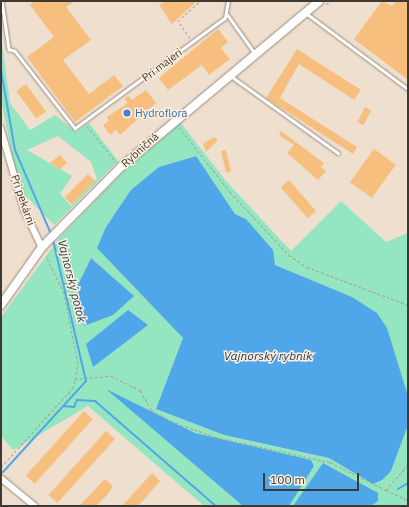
<!DOCTYPE html>
<meta charset="utf-8">
<style>
body{margin:0}
#map{position:relative;width:409px;height:507px;overflow:hidden;background:#eedfcf;font-family:"IBM Plex Sans",sans-serif}
div>[style]{position:absolute}
.green>*{inset:0;background:#94e6c0}
.water>*{inset:0;background:#4fa7ea}
.stream>*{height:2px;margin:-1px;padding:0 1px;transform-origin:1px;border-radius:1px;background:#4fa7ea}
.building>*{inset:0;background:#f6bf7e;transform-origin:0 0}
.path>*{height:1px;margin-top:-0.5px;transform-origin:0;background:repeating-linear-gradient(90deg,#aba093 0 3px,transparent 0 5px)}
.roads{filter:drop-shadow(0 0 1px #9a8d7e) drop-shadow(0 0 1px #9a8d7e)}
.service>*{height:2.5px;margin:-1.25px;padding:0 1.25px;transform-origin:1.25px;border-radius:1.25px;background:#fff}
.minor>*{height:5.5px;margin:-2.75px;padding:0 2.75px;transform-origin:2.75px;border-radius:2.75px;background:#fff}
.secondary>*{height:8px;margin:-4px;padding:0 4px;transform-origin:4px;border-radius:4px;background:#fff}
.dots>*{width:11px;height:11px;translate:-50% -50%;box-sizing:border-box;border:2px solid #fceddc;border-radius:50%}
span{translate:-50% -50%;white-space:nowrap;text-align:center;line-height:1.15;-webkit-text-stroke:3px #fceddc;paint-order:stroke}
.street-label{font-size:11px;color:#3e3932}
.shop-label{font-size:11px;color:#366cbe}
.left{translate:0 -50%;text-align:left}
.water-label{font-size:12px;color:#173c57;font-style:italic}
.frame{position:absolute;inset:0;border:2px solid #3e3932;pointer-events:none}
.scale{position:absolute;left:263px;top:473px;width:96px;height:18px;box-sizing:border-box;border:2px solid #3e3932;border-top:0;padding-left:5px;font-size:12px;line-height:14px;white-space:nowrap;color:#3e3932;-webkit-text-stroke:3px #fceddc;paint-order:stroke}
</style>
<div id="map">
<div class="green">
<div style="clip-path:polygon(evenodd,1px 35px,10px 103px,30px 130px,55px 115px,76px 132px,89px 123px,118px 161px,54px 225px,23px 193px,15px 170px,1px 99px,1px 35px,58px 136px,91px 162px,97px 179px,71px 206px,60px 194px,72px 176px,27px 150px,58px 136px)"></div>
<div style="clip-path:polygon(evenodd,180px 122px,226px 181px,291px 251px,341px 201px,386px 242px,408px 233px,408px 401px,407px 393px,352px 297px,275px 265px,246px 219px,235px 214px,195px 156px,159px 167px,140px 292px,183px 338px,156px 409px,224px 435px,329px 458px,373px 484px,391px 471px,408px 425px,408px 506px,204px 506px,88px 406px,13px 450px,1px 436px,1px 317px,61px 236px,126px 169px,180px 122px,91px 258px,114px 278px,84px 326px,79px 303px,83px 274px,91px 258px)"></div>
</div>
<div class="water">
<div style="clip-path:polygon(196px 156px,235px 214px,246px 219px,273px 250px,275px 265px,352px 297px,377px 313px,387px 328px,407px 393px,408px 425px,391px 471px,382px 480px,373px 484px,329px 458px,224px 435px,156px 409px,183px 338px,97px 248px,106px 227px,131px 190px,159px 167px)"></div>
<div style="clip-path:polygon(91px 258px,134px 296px,113px 315px,84px 326px,76px 289px)"></div>
<div style="clip-path:polygon(128px 310px,148px 325px,93px 367px,86px 344px)"></div>
<div style="clip-path:polygon(106px 389px,195px 433px,311px 460px,314px 466px,289px 506px,243px 506px)"></div>
<div style="clip-path:polygon(323px 463px,378px 493px,378px 501px,371px 506px,293px 506px)"></div>
</div>
<div class="stream">
<div style="left:1px;top:70px;width:81px;rotate:80.1deg"></div>
<div style="left:15px;top:150px;width:91px;rotate:66.8deg"></div>
<div style="left:65px;top:284px;width:12px;rotate:24deg"></div>
<div style="left:63px;top:406px;width:11px;rotate:5deg"></div>
<div style="left:74px;top:407px;width:8px;rotate:-67deg"></div>
<div style="left:77px;top:400px;width:18px;rotate:3deg"></div>
<div style="left:95px;top:401px;width:160px;rotate:41deg"></div>
<div style="left:3px;top:472px;width:123px;rotate:-47.6deg"></div>
<div style="left:86px;top:381px;width:145px;rotate:-103.2deg"></div>
<div style="left:398px;top:489px;width:12px;rotate:-31deg"></div>
</div>
<div class="building">
<div style="clip-path:polygon(35px 1px,75px 1px,66px 7px,91px 40px,63px 60px,89px 94px,114px 75px,123px 86px,75px 122px,27px 57px,54px 37px,30px 5px)"></div>
<div style="clip-path:polygon(165px 1px,197px 1px,172px 24px,159px 5px)"></div>
<div style="clip-path:polygon(382px 1px,392px 6px,396px 1px,408px 1px,408px 80px,354px 39px)"></div>
<div style="clip-path:polygon(218px 29px,228px 42px,221px 48px,230px 59px,209px 75px,202px 65px,168px 90px,159px 78px)"></div>
<div style="clip-path:polygon(297px 49px,361px 90px,354px 100px,299px 64px,280px 98px,357px 147px,353px 154px,266px 98px)"></div>
<div style="left:26px;top:84px;width:34px;height:12px;rotate:54deg"></div>
<div style="clip-path:polygon(146px 90px,156px 103px,120px 135px,116px 130px,110px 135px,103px 125px,109px 121px,107px 117px,128px 103px,124px 99px,128px 96px,132px 100px)"></div>
<div style="left:365px;top:107px;width:7px;height:17px;rotate:27deg"></div>
<div style="clip-path:polygon(281px 131px,324px 163px,321px 167px,326px 171px,318px 180px,287px 153px,294px 145px,279px 135px)"></div>
<div style="clip-path:polygon(214px 137px,218px 140px,206px 152px,203px 144px)"></div>
<div style="left:374px;top:149px;width:27px;height:41px;rotate:36deg"></div>
<div style="left:226px;top:150px;width:22px;height:5px;rotate:77deg"></div>
<div style="clip-path:polygon(60px 155px,67px 163px,60px 169px,50px 163px)"></div>
<div style="left:88px;top:174px;width:10px;height:33px;rotate:45deg"></div>
<div style="left:289px;top:180px;width:41px;height:11px;rotate:49deg"></div>
<div style="left:84px;top:411px;width:12px;height:87px;rotate:42deg"></div>
<div style="left:106px;top:431px;width:12px;height:86px;rotate:42deg"></div>
<div style="clip-path:polygon(152px 473px,160px 481px,138px 506px,122px 506px)"></div>
<div style="clip-path:polygon(105px 479px,113px 486px,107px 495px,96px 506px,79px 506px)"></div>
</div>
<div class="path">
<div style="left:326px;top:4px;width:7px;rotate:-27deg"></div>
<div style="left:190px;top:38px;width:21px;rotate:-125deg"></div>
<div style="left:178px;top:21px;width:30px;rotate:-42deg"></div>
<div style="left:87px;top:126px;width:46px;rotate:51.1deg"></div>
<div style="left:179px;top:127px;width:83px;rotate:51.9deg"></div>
<div style="left:230px;top:192px;width:86px;rotate:46.9deg"></div>
<div style="left:289px;top:255px;width:22px;rotate:34deg"></div>
<div style="left:307px;top:267px;width:108px;rotate:20.6deg"></div>
<div style="left:75px;top:379px;width:36px;rotate:-5deg"></div>
<div style="left:111px;top:376px;width:32px;rotate:26deg"></div>
<div style="left:140px;top:390px;width:23px;rotate:61deg"></div>
<div style="left:151px;top:410px;width:23px;rotate:29deg"></div>
<div style="left:171px;top:421px;width:47px;rotate:20deg"></div>
<div style="left:215px;top:437px;width:118px;rotate:12.3deg"></div>
<div style="left:330px;top:462px;width:63px;rotate:26.6deg"></div>
<div style="left:386px;top:490px;width:33px;rotate:-49deg"></div>
<div style="left:1px;top:467px;width:107px;rotate:-47.7deg"></div>
<div style="left:73px;top:388px;width:9px;rotate:-77deg"></div>
<div style="left:75px;top:379px;width:16px;rotate:-79deg"></div>
<div style="left:78px;top:363px;width:71px;rotate:-101.3deg"></div>
<div style="left:64px;top:293px;width:41px;rotate:-115.9deg"></div>
<div style="left:386px;top:490px;width:23px;rotate:25deg"></div>
</div>
<div class="roads">
<div class="service">
<div style="left:2px;top:1px;width:49px;rotate:81.7deg"></div>
<div style="left:9px;top:49px;width:6px;rotate:18deg"></div>
<div style="left:15px;top:51px;width:98px;rotate:52.1deg"></div>
<div style="left:75px;top:128px;width:186px;rotate:-36.3deg"></div>
<div style="left:225px;top:18px;width:17px;rotate:-80deg"></div>
<div style="left:306px;top:13px;width:127px;rotate:36.7deg"></div>
<div style="left:227px;top:14px;width:47px;rotate:54.6deg"></div>
<div style="left:231px;top:76px;width:132px;rotate:35.7deg"></div>
</div>
<div class="minor">
<div style="left:1px;top:128px;width:84px;rotate:74.1deg"></div>
<div style="left:24px;top:209px;width:42px;rotate:64.7deg"></div>
<div style="left:1px;top:478px;width:44px;rotate:39.5deg"></div>
</div>
<div class="secondary">
<div style="left:1px;top:305px;width:71px;rotate:-54.7deg"></div>
<div style="left:42px;top:247px;width:114px;rotate:-45.4deg"></div>
<div style="left:122px;top:166px;width:257px;rotate:-39.9deg"></div>
</div>
</div>
<div class="dots">
<div style="left:127px;top:113px;background:#3f7fe0"></div>
</div>
<div class="street-label">
<span style="left:162px;top:65px;rotate:-37deg">Pri majeri</span>
<span style="left:140px;top:150px;rotate:-42deg">Rybničná</span>
<span style="left:23px;top:200px;rotate:71deg">Pri pekárni</span>
</div>
<div class="shop-label">
<span class="left" style="left:135px;top:113px">Hydroflora</span>
</div>
<div class="water-label">
<span style="left:72px;top:281px;rotate:76deg">Vajnorský potok</span>
<span style="left:268px;top:356px">Vajnorský rybník</span>
</div>
<div class="frame"></div>
<div class="scale">100 m</div>
</div>
